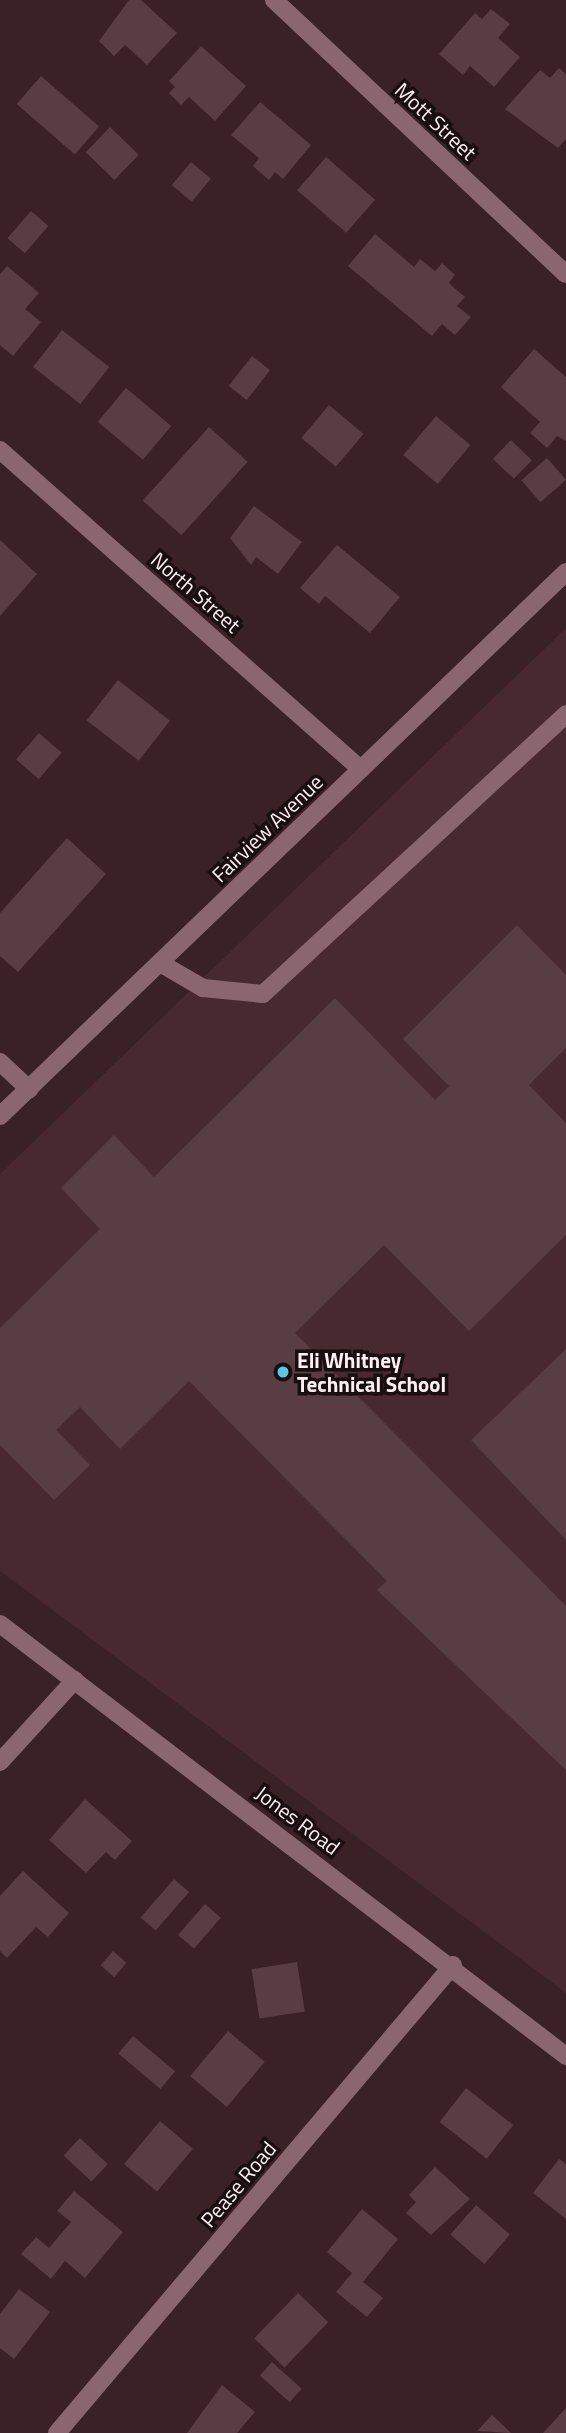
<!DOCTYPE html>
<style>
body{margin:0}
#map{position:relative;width:566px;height:2433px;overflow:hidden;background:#392126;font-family:"Titillium Web",sans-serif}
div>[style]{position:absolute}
.built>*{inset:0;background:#492930}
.building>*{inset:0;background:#583d42;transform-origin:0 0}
.service>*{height:18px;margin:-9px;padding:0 9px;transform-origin:9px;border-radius:9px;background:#8a676e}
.minor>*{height:18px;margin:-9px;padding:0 9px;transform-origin:9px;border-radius:9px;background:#8a676e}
.tertiary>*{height:18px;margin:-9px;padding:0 9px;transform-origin:9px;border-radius:9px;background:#8a676e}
.dots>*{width:19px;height:19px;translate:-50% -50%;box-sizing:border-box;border:4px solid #190e10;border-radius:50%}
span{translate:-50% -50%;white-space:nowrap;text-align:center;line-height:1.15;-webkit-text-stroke:7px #190e10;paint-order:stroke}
.street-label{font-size:21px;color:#fef0f2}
.poi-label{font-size:21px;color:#fef0f2;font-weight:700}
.left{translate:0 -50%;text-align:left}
</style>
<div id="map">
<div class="built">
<div style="clip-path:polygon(566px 628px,566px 1993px,0 1571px,0 1174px)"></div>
</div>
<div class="building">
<div style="clip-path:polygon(129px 0,141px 0,177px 33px,147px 65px,125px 45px,114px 56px,99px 41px)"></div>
<div style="clip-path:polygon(491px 9px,510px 24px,498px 38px,520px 57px,494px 87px,470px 66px,463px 75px,439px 54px,475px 13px,482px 19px)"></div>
<div style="clip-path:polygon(201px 46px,246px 86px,215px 121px,189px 97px,181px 105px,169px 93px,175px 87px,169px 81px)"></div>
<div style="clip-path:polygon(559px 68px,566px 74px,566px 139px,558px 148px,505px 109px,540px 70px,550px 78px)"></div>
<div style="left:41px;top:76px;width:77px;height:37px;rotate:41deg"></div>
<div style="clip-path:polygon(260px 102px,311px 145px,283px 179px,275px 172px,269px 180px,253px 166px,259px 158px,231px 135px)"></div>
<div style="left:110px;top:127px;width:40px;height:35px;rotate:44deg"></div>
<div style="left:326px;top:157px;width:65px;height:44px;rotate:41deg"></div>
<div style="left:191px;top:162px;width:26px;height:30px;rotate:40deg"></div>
<div style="left:31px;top:211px;width:23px;height:36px;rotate:41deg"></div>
<div style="clip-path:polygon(375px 234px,414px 267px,420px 259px,435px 271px,442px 263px,455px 275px,449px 283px,465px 297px,457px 306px,471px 317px,455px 335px,442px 324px,432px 336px,348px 266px)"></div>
<div style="clip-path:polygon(7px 266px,39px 293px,25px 309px,41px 322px,13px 356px,0 345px,0 274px)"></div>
<div style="left:62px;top:330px;width:60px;height:47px;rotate:38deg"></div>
<div style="clip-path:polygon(534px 349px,566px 377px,566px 441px,557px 436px,547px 448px,530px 433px,540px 422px,501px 387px)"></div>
<div style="left:252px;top:356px;width:23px;height:38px;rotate:38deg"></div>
<div style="left:126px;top:388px;width:59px;height:44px;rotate:40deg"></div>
<div style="left:329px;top:405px;width:45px;height:43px;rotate:40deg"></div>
<div style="left:436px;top:416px;width:45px;height:51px;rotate:40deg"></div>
<div style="left:209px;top:427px;width:52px;height:99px;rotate:42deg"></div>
<div style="left:511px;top:440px;width:29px;height:26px;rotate:44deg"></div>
<div style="left:547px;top:458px;width:29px;height:34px;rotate:49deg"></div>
<div style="clip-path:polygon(254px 506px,302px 542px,278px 574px,256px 557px,251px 565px,230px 538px)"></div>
<div style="clip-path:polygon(0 540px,37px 574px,0 616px)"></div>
<div style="clip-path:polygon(337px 545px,400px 597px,370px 633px,325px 596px,319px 604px,300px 588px)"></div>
<div style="left:118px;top:680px;width:66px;height:51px;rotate:38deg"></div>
<div style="left:39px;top:733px;width:30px;height:35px;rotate:41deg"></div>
<div style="clip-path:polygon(67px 838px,106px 874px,18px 972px,0 956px,0 913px)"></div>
<div style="clip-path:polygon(517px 925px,566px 975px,566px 1048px,529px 1085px,566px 1123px,566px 1235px,469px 1331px,384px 1245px,295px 1333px,566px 1606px,566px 1770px,377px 1590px,387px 1581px,189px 1381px,120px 1449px,80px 1407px,56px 1430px,90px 1465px,54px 1500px,0 1445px,0 1328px,100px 1229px,61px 1188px,114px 1135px,154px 1177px,335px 998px,435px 1100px,449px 1086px,403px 1039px)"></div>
<div style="clip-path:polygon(566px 1349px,566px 1540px,471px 1440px)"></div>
<div style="clip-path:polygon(85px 1799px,132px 1841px,115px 1860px,106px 1852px,86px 1873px,49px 1840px)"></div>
<div style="clip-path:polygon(23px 1871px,69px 1913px,48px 1937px,36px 1927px,7px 1958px,0 1951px,0 1896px)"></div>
<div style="left:174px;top:1879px;width:20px;height:51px;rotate:41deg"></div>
<div style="left:205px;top:1904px;width:21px;height:41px;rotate:41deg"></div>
<div style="left:113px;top:1951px;width:18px;height:19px;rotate:41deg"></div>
<div style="left:297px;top:1962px;width:50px;height:46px;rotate:81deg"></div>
<div style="left:228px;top:2031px;width:48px;height:59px;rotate:40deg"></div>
<div style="left:133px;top:2036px;width:55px;height:23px;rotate:40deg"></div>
<div style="left:466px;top:2088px;width:60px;height:43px;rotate:38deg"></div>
<div style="left:160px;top:2121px;width:43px;height:56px;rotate:40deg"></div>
<div style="left:80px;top:2138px;width:38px;height:24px;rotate:43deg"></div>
<div style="clip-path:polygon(559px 2159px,566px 2164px,566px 2219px,533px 2193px)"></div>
<div style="clip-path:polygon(435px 2167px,470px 2199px,431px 2235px,406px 2213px,416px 2202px,409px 2195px)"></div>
<div style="clip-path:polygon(74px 2191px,123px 2232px,85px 2278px,65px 2261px,51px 2279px,21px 2254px,36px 2237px,49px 2248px,71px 2222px,57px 2211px)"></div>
<div style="left:476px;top:2205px;width:45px;height:39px;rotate:41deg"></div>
<div style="clip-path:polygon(362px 2209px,398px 2239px,363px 2282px,383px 2298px,367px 2317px,336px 2292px,352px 2273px,327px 2252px)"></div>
<div style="clip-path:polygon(19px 2289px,50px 2312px,14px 2359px,0 2348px,0 2314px)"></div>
<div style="left:298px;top:2293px;width:42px;height:63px;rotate:44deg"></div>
<div style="left:272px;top:2362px;width:40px;height:18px;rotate:42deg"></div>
<div style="clip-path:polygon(222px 2385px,255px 2412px,237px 2433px,187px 2433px)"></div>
<div style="clip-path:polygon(566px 2408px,566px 2433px,543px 2433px)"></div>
<div style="clip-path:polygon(492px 2415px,511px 2433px,477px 2431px)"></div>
</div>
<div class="service">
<div style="left:160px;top:963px;width:50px;rotate:30.2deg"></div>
<div style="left:203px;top:988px;width:60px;rotate:5.7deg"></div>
<div style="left:263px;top:994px;width:413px;rotate:-42.7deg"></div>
</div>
<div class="minor">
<div style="left:274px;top:0;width:400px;rotate:43.2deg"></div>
<div style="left:0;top:450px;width:482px;rotate:41.5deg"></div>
<div style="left:0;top:1062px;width:40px;rotate:43deg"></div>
<div style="left:0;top:1624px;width:712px;rotate:37.35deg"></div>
<div style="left:0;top:1762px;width:111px;rotate:-47.6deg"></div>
<div style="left:57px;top:2433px;width:613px;rotate:-49.76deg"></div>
</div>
<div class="tertiary">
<div style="left:0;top:1116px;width:785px;rotate:-43.86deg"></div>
</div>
<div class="dots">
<div style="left:283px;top:1372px;background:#58c9e4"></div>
</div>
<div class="street-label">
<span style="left:436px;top:121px;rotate:43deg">Mott Street</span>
<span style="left:196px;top:592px;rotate:41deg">North Street</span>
<span style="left:267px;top:828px;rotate:-44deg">Fairview Avenue</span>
<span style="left:298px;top:1820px;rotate:37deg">Jones Road</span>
<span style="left:238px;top:2184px;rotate:-50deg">Pease Road</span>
</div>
<div class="poi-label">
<span class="left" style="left:297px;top:1372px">Eli Whitney<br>Technical School</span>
</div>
</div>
